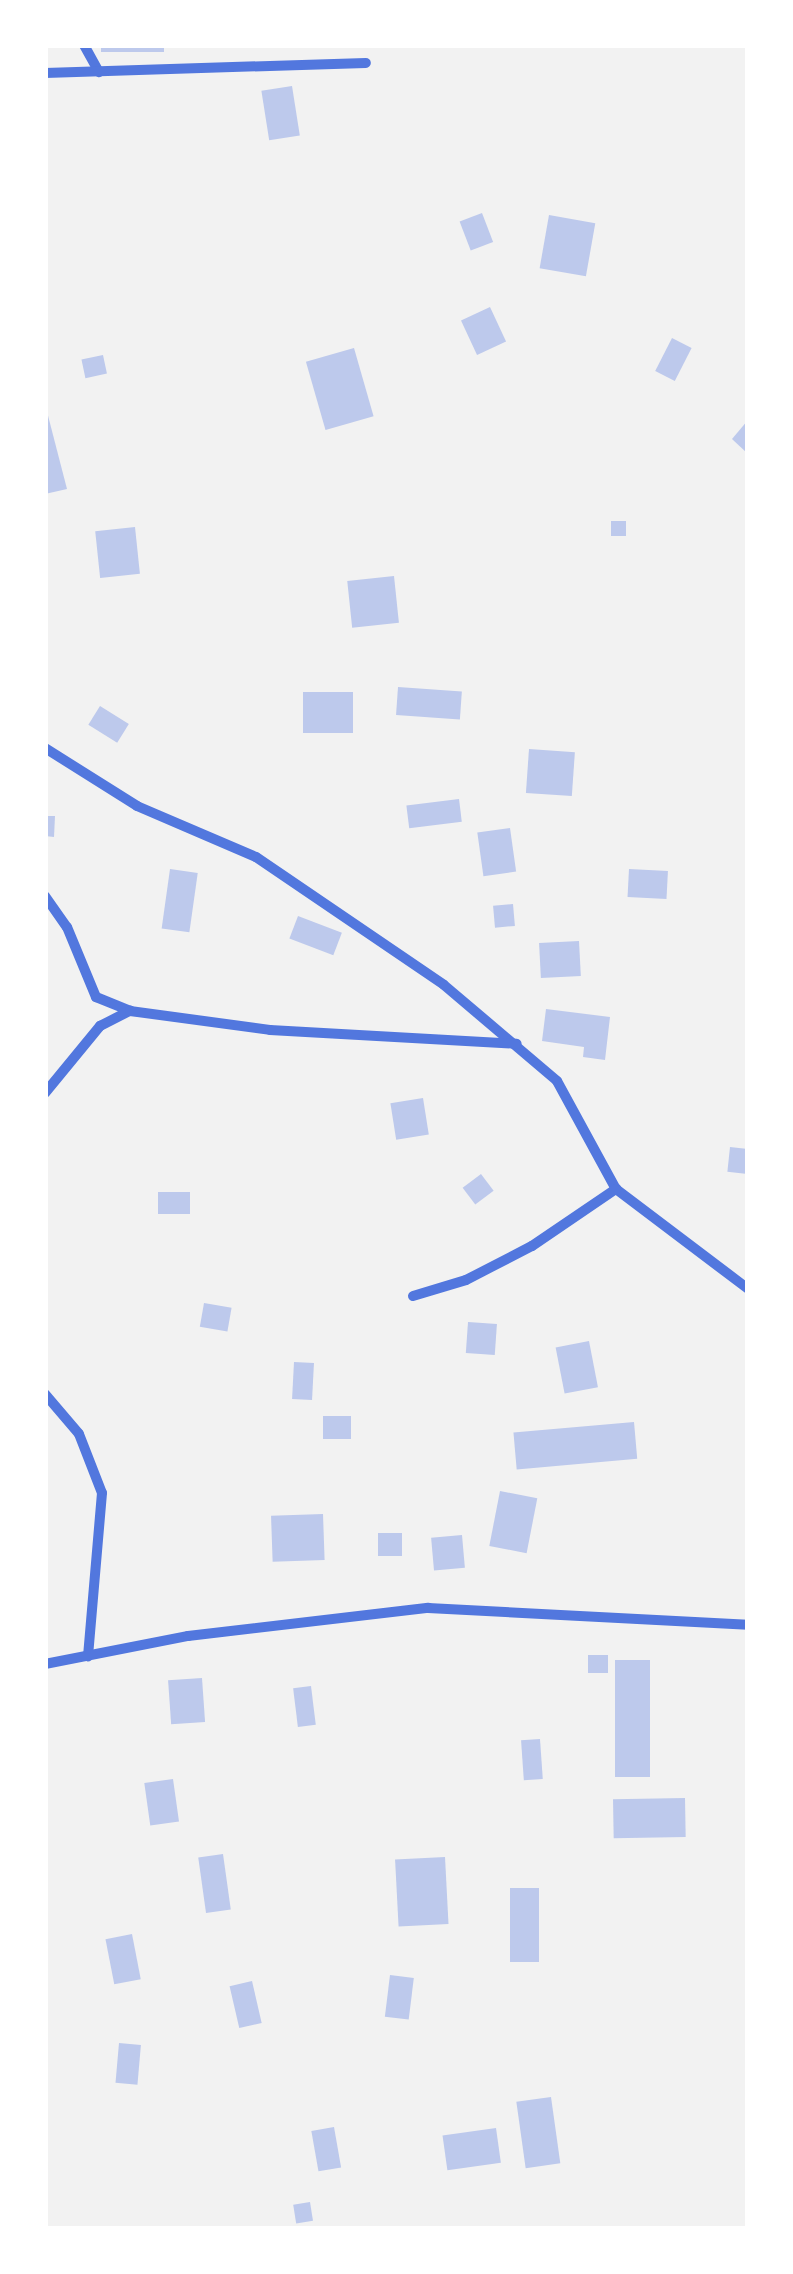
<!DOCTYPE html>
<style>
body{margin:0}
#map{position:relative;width:793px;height:2274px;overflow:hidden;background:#f2f2f2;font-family:Overpass,sans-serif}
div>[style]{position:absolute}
.building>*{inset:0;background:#bdc9ec;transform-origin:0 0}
.minor>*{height:10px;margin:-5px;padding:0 5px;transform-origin:5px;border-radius:5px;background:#5277de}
span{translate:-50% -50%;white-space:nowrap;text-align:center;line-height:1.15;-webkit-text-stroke:9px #fff;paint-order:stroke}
.frame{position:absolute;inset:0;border:48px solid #fff;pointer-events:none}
</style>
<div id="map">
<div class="building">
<div style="left:101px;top:45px;width:63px;height:7px"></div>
<div style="left:292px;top:86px;width:50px;height:31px;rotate:81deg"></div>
<div style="left:482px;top:213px;width:31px;height:24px;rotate:69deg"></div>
<div style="left:549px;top:215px;width:47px;height:54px;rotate:10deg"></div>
<div style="left:490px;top:307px;width:38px;height:32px;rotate:65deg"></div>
<div style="left:672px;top:338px;width:22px;height:37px;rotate:27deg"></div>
<div style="left:354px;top:348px;width:71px;height:50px;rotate:74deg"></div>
<div style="left:103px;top:355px;width:19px;height:22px;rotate:78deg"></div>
<div style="clip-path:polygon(45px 404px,67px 489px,45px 494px)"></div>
<div style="clip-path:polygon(748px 420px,748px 454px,732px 439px)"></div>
<div style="left:611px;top:521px;width:15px;height:15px"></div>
<div style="left:135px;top:527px;width:47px;height:40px;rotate:84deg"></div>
<div style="left:394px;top:576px;width:47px;height:47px;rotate:84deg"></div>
<div style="left:398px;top:687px;width:64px;height:28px;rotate:4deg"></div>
<div style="left:353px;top:692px;width:41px;height:50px;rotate:90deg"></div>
<div style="left:100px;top:706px;width:34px;height:22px;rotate:32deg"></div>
<div style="left:529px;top:749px;width:46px;height:44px;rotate:4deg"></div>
<div style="left:459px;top:799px;width:23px;height:53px;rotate:83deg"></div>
<div style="clip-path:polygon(45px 816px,55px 816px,54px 837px,45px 836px)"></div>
<div style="left:510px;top:828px;width:44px;height:33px;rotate:82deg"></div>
<div style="left:170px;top:869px;width:28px;height:60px;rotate:8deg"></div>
<div style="left:629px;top:869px;width:39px;height:28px;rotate:3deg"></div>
<div style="left:513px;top:904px;width:22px;height:20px;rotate:85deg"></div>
<div style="left:298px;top:916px;width:47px;height:24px;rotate:21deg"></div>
<div style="left:579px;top:941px;width:35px;height:40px;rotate:87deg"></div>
<div style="clip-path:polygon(546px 1009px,610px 1017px,605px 1060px,583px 1057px,584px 1047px,542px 1041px)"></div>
<div style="left:423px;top:1098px;width:37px;height:33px;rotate:81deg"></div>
<div style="left:730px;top:1147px;width:18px;height:25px;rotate:6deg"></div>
<div style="left:481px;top:1174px;width:21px;height:23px;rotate:53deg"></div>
<div style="left:158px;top:1192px;width:32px;height:22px"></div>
<div style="left:204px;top:1303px;width:28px;height:24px;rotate:10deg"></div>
<div style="left:468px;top:1322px;width:29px;height:31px;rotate:4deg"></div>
<div style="left:589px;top:1341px;width:47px;height:34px;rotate:79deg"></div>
<div style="left:294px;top:1362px;width:20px;height:37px;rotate:3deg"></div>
<div style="left:351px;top:1416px;width:23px;height:28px;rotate:90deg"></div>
<div style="left:634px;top:1422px;width:37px;height:121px;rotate:85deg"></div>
<div style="left:500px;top:1491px;width:38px;height:56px;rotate:11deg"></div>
<div style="left:323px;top:1514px;width:46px;height:52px;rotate:88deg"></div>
<div style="left:378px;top:1533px;width:24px;height:23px"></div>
<div style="left:462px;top:1535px;width:33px;height:31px;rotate:85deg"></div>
<div style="left:588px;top:1655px;width:20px;height:18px"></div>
<div style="left:615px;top:1660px;width:35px;height:117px"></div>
<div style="left:202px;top:1678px;width:44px;height:34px;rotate:86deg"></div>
<div style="left:311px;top:1686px;width:39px;height:18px;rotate:83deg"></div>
<div style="left:540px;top:1739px;width:40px;height:19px;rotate:86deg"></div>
<div style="left:173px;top:1779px;width:43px;height:29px;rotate:82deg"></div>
<div style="left:685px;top:1798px;width:39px;height:72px;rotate:89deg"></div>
<div style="left:223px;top:1854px;width:56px;height:25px;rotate:82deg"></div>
<div style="left:445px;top:1857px;width:67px;height:50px;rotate:87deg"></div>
<div style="left:510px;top:1888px;width:29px;height:74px"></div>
<div style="left:132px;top:1934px;width:46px;height:27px;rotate:79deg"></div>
<div style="left:390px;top:1975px;width:24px;height:42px;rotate:7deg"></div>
<div style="left:252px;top:1981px;width:43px;height:23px;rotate:77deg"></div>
<div style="left:119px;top:2043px;width:22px;height:40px;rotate:5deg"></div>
<div style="left:551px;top:2097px;width:67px;height:35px;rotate:82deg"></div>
<div style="left:334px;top:2127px;width:41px;height:23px;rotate:80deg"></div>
<div style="left:496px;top:2128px;width:35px;height:54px;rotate:82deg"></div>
<div style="left:310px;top:2202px;width:19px;height:17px;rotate:81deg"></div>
</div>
<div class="minor">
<div style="left:84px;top:45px;width:31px;rotate:61deg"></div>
<div style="left:45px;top:73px;width:321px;rotate:-1.8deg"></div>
<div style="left:45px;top:748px;width:109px;rotate:32.2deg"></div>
<div style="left:137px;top:806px;width:129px;rotate:23.2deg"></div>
<div style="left:256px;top:857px;width:227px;rotate:34.2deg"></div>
<div style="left:444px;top:985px;width:148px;rotate:40.3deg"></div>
<div style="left:557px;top:1081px;width:123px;rotate:61.4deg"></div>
<div style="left:616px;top:1189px;width:166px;rotate:37.1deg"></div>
<div style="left:45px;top:896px;width:38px;rotate:55deg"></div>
<div style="left:67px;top:927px;width:76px;rotate:67.5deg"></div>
<div style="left:96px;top:997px;width:37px;rotate:22deg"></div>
<div style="left:45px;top:1093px;width:87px;rotate:-50.6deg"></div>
<div style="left:100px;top:1026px;width:34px;rotate:-27deg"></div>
<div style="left:130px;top:1011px;width:141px;rotate:7.7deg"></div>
<div style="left:270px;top:1030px;width:247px;rotate:3.2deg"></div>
<div style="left:413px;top:1296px;width:55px;rotate:-16.8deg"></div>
<div style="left:466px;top:1280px;width:74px;rotate:-27.3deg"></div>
<div style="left:532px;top:1246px;width:102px;rotate:-34.2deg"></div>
<div style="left:45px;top:1394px;width:52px;rotate:49.6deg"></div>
<div style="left:79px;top:1434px;width:63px;rotate:68.7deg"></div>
<div style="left:102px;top:1493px;width:164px;rotate:94.9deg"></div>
<div style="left:45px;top:1664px;width:146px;rotate:-11.1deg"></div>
<div style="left:188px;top:1636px;width:242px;rotate:-6.7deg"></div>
<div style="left:428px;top:1608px;width:320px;rotate:3deg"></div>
</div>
<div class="frame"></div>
</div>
